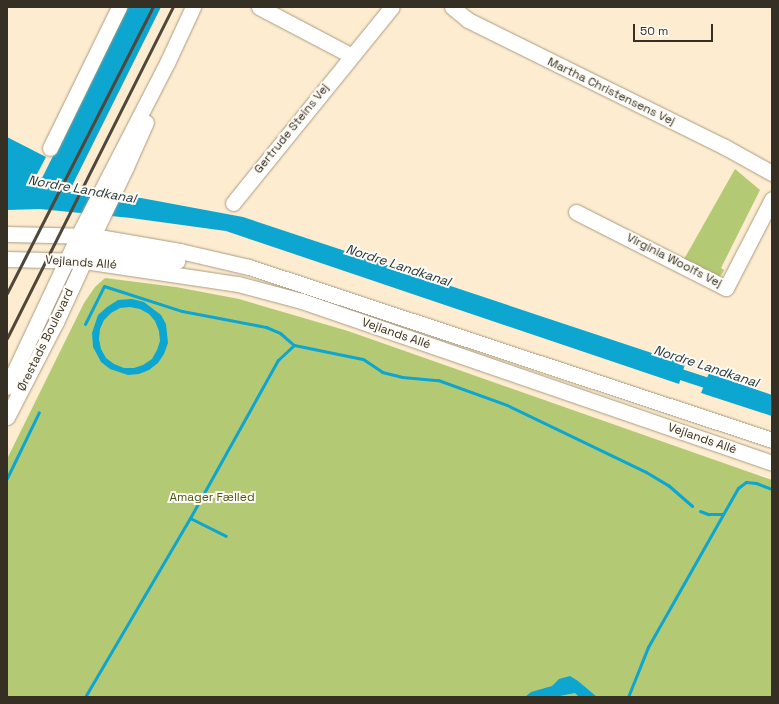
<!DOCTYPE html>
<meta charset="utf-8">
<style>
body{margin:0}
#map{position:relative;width:779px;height:704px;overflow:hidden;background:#fdeccf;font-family:"Space Grotesk",sans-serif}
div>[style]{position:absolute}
.green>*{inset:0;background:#b4c973}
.water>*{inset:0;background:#0ca6d0}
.stream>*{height:3px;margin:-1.5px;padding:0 1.5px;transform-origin:1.5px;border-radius:1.5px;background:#0ca6d0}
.canal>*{height:11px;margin:-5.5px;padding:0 5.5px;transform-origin:5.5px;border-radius:5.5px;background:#0ca6d0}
.roads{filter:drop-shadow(0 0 1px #ab9b80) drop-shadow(0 0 1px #ab9b80)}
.minor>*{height:15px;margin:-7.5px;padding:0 7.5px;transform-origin:7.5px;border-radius:7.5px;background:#fff}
.rail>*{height:3px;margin:-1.5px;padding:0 1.5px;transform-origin:1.5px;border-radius:1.5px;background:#4f473a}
span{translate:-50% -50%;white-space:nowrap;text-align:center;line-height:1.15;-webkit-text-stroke:4px #fefbf5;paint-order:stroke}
.street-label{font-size:12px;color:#362f24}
.park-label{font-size:12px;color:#4b5913}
.water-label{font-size:13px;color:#1b3038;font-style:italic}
.frame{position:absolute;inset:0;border:8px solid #362f24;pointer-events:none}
.scale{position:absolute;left:633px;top:24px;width:80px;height:18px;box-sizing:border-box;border:2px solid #362f24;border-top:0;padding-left:5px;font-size:12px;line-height:14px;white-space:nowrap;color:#362f24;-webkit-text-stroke:3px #fefbf5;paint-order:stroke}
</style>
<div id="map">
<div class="green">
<div style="clip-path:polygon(735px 169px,760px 190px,721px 268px,724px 270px,722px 274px,719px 277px,683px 261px)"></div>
<div style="clip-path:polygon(105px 278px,176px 287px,239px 299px,348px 331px,772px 480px,772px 697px,7px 697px,7px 459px,84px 303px,95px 287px)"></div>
</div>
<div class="water">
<div style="clip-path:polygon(128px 7px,161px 7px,69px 192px,141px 198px,243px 217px,685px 364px,679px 384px,226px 231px,131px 218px,40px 209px,7px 210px,7px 137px,46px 157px,36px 176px,42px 178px)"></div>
<div style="clip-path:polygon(evenodd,132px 299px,144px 302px,161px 315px,166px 324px,168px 343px,164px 354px,158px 363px,149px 370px,139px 374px,128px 375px,110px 369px,101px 362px,93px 347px,92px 333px,98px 315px,107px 307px,118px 300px,132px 299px,130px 307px,140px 309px,149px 314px,155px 321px,159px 331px,160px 341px,157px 350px,152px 359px,143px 365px,134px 368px,124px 368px,114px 364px,106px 358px,101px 349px,99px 339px,100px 329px,104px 320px,111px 313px,120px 308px,130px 307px)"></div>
<div style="clip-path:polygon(709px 373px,772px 395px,772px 416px,701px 393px)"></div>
<div style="clip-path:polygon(570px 676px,578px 681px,597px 697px,579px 697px,575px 693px,554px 697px,525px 697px,531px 692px,552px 686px,559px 679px)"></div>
</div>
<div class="stream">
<div style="left:85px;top:324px;width:42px;rotate:-63.4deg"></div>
<div style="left:104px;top:286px;width:82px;rotate:17.8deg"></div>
<div style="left:182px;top:311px;width:86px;rotate:10.8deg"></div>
<div style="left:266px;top:327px;width:15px;rotate:23deg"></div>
<div style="left:280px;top:333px;width:18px;rotate:41deg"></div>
<div style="left:7px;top:478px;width:73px;rotate:-64.1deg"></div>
<div style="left:700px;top:511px;width:9px;rotate:21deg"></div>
<div style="left:708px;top:514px;width:15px"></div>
<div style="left:190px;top:518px;width:40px;rotate:26.6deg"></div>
<div style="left:85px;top:697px;width:208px;rotate:-59.6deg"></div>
<div style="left:190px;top:518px;width:181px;rotate:-60.9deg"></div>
<div style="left:278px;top:360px;width:22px;rotate:-43deg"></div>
<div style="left:294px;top:345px;width:70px;rotate:11.5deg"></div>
<div style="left:363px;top:359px;width:23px;rotate:34deg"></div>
<div style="left:382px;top:372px;width:21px;rotate:14deg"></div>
<div style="left:402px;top:377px;width:36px;rotate:5deg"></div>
<div style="left:438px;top:380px;width:73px;rotate:19.9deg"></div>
<div style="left:507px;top:405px;width:154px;rotate:25.7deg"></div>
<div style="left:646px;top:472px;width:26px;rotate:31deg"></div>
<div style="left:668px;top:485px;width:32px;rotate:41deg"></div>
<div style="left:628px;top:697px;width:54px;rotate:-68.2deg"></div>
<div style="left:648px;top:647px;width:183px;rotate:-60.5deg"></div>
<div style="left:738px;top:488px;width:10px;rotate:-37deg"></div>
<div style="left:746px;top:482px;width:10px;rotate:6deg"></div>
<div style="left:756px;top:483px;width:17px;rotate:21deg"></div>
</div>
<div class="canal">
<div style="left:668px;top:370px;width:55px;rotate:18.1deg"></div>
</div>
<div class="roads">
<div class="minor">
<div style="left:259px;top:7px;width:105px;rotate:27.8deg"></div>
<div style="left:452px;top:7px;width:21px;rotate:39deg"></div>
<div style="left:468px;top:20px;width:287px;rotate:26.3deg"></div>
<div style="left:725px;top:147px;width:54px;rotate:29deg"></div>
<div style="left:50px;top:148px;width:157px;rotate:-63.9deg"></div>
<div style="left:233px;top:203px;width:252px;rotate:-51deg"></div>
<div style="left:576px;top:212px;width:168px;rotate:26.9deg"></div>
<div style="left:726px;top:288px;width:100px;rotate:-62.7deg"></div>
<div style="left:7px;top:234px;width:86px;rotate:1.3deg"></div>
<div style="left:93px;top:236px;width:88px;rotate:9.8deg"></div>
<div style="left:180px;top:251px;width:71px;rotate:13.1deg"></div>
<div style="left:249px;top:267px;width:551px;rotate:18.3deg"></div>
<div style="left:80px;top:250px;width:8px;rotate:-7deg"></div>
<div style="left:88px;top:249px;width:22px;rotate:5deg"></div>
<div style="left:110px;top:251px;width:68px;rotate:8.5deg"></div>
<div style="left:7px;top:259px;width:77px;rotate:1.5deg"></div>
<div style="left:84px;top:261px;width:156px;rotate:8.5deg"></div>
<div style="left:238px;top:284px;width:66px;rotate:14.9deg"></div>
<div style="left:302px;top:301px;width:497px;rotate:19deg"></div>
<div style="left:7px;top:387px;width:167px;rotate:-64.8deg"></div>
<div style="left:78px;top:236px;width:195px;rotate:-62.8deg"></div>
<div style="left:167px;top:63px;width:62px;rotate:-65.1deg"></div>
<div style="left:7px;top:417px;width:107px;rotate:-62.7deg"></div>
<div style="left:56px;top:322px;width:67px;rotate:-65.3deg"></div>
<div style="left:84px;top:261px;width:27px;rotate:-70deg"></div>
<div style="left:93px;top:236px;width:76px;rotate:-64.4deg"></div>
<div style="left:126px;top:167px;width:49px;rotate:-66deg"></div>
</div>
</div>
<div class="rail">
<div style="left:7px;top:293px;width:321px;rotate:-63deg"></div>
<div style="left:7px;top:338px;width:370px;rotate:-63.4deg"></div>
</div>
<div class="street-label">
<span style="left:611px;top:92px;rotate:26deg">Martha Christensens Vej</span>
<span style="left:292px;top:129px;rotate:-51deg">Gertrude Steins Vej</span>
<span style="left:674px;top:261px;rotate:27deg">Virginia Woolfs Vej</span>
<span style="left:81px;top:263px;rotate:4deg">Vejlands Allé</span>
<span style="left:396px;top:334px;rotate:19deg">Vejlands Allé</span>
<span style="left:46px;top:340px;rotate:-64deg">Ørestads Boulevard</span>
<span style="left:702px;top:439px;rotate:19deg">Vejlands Allé</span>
</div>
<div class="park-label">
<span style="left:212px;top:498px">Amager Fælled</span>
</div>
<div class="water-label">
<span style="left:82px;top:190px;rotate:10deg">Nordre Landkanal</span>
<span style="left:398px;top:266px;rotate:18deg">Nordre Landkanal</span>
<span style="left:706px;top:367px;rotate:18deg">Nordre Landkanal</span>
</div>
<div class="frame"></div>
<div class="scale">50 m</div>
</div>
